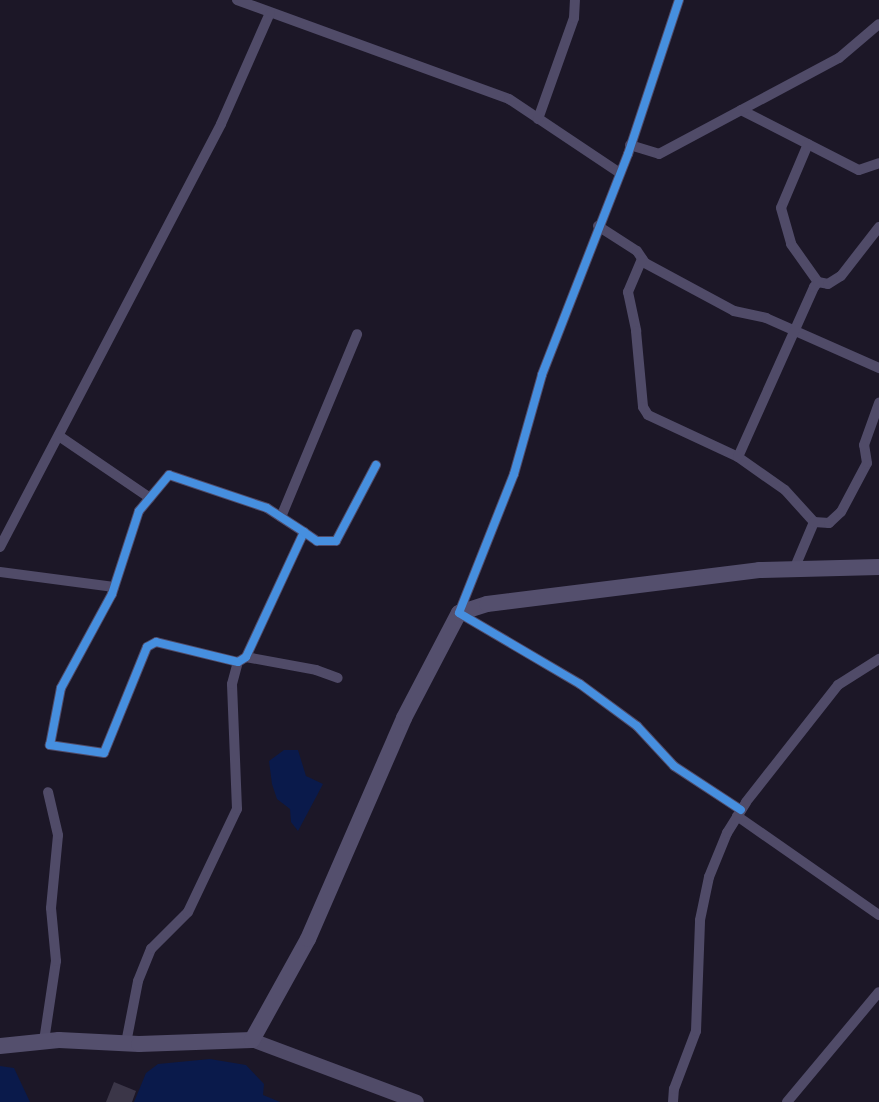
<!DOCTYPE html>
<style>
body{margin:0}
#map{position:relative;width:879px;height:1102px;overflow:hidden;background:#1c1727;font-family:"PT Sans Narrow",sans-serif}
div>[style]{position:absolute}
.water>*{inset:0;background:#0a1a4b}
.building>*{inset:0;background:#3b3648}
.minor>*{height:10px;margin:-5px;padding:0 5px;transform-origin:5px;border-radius:5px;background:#504b68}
.tertiary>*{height:14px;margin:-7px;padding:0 7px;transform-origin:7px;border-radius:7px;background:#504b68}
.secondary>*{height:16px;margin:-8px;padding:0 8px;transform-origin:8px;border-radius:8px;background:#544f6d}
.cycleway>*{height:8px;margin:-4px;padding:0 4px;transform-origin:4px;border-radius:4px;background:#468fdf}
span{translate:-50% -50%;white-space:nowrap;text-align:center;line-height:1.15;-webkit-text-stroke:4.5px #18102e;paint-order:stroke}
</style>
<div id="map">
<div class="water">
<div style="clip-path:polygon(284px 750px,298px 750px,306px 776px,323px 784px,298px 831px,291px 822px,290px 809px,277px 799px,272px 784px,269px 761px)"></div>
<div style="clip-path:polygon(210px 1059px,246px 1065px,264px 1084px,263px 1095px,280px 1102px,134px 1102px,146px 1073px,158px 1064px)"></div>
<div style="clip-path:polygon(0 1066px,14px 1068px,30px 1102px,0 1102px)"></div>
</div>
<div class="building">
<div style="clip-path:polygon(114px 1082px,136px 1091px,132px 1102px,106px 1102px)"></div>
</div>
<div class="minor">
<div style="left:237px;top:0;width:289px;rotate:20deg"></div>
<div style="left:509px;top:99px;width:133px;rotate:33.7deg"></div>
<div style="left:679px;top:0;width:162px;rotate:108.3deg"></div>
<div style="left:628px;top:154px;width:237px;rotate:111.3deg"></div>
<div style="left:542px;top:375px;width:103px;rotate:105.8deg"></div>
<div style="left:514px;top:474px;width:149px;rotate:111.6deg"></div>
<div style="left:459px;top:613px;width:140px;rotate:30.4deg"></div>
<div style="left:580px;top:684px;width:71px;rotate:36.4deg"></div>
<div style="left:637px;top:726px;width:54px;rotate:47.2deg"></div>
<div style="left:674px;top:766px;width:80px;rotate:33.3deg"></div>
<div style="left:741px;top:110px;width:132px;rotate:27deg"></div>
<div style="left:859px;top:170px;width:21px;rotate:-19deg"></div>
<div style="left:538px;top:119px;width:107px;rotate:-70.4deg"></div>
<div style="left:574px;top:18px;width:18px;rotate:-87deg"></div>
<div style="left:808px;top:144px;width:69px;rotate:112.9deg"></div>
<div style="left:781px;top:208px;width:37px;rotate:74deg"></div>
<div style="left:791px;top:244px;width:47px;rotate:54.6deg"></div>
<div style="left:630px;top:145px;width:30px;rotate:17deg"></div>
<div style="left:659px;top:154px;width:204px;rotate:-28.1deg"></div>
<div style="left:839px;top:58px;width:52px;rotate:-40.4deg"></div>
<div style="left:598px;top:226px;width:46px;rotate:32.7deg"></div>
<div style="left:637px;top:251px;width:14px;rotate:56deg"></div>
<div style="left:645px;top:263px;width:101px;rotate:28.3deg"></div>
<div style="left:734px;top:311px;width:33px;rotate:12deg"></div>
<div style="left:766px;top:318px;width:124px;rotate:23.9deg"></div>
<div style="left:642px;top:259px;width:36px;rotate:113deg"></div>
<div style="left:628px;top:292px;width:40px;rotate:78deg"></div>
<div style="left:636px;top:331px;width:76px;rotate:84.7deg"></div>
<div style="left:643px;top:407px;width:9px;rotate:58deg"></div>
<div style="left:648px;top:415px;width:99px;rotate:25deg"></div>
<div style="left:738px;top:457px;width:57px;rotate:35.1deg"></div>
<div style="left:785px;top:490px;width:43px;rotate:47.8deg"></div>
<div style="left:814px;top:522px;width:49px;rotate:112.9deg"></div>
<div style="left:59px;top:436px;width:110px;rotate:34.3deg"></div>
<div style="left:738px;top:457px;width:186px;rotate:-65.9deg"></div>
<div style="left:814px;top:287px;width:6px;rotate:-51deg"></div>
<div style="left:818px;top:282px;width:10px;rotate:11deg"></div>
<div style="left:828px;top:284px;width:15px;rotate:-32deg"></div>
<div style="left:841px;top:276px;width:62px;rotate:-52.2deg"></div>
<div style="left:281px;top:517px;width:198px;rotate:-67.4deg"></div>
<div style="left:814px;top:522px;width:15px;rotate:4deg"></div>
<div style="left:829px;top:523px;width:16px;rotate:-43deg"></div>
<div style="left:841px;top:512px;width:55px;rotate:-62deg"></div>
<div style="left:867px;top:463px;width:18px;rotate:-99deg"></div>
<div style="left:864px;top:445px;width:45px;rotate:-70.3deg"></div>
<div style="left:304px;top:532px;width:138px;rotate:114.9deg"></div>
<div style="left:246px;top:657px;width:9px;rotate:148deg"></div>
<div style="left:238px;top:662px;width:84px;rotate:-166.3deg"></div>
<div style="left:156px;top:642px;width:10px;rotate:151deg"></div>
<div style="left:147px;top:647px;width:114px;rotate:112.1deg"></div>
<div style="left:104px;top:753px;width:55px;rotate:-171.6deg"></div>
<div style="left:50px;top:745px;width:58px;rotate:-79.1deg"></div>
<div style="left:61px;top:688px;width:107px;rotate:-61.5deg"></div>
<div style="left:112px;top:594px;width:87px;rotate:-72deg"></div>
<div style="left:139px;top:511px;width:47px;rotate:-50.2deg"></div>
<div style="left:169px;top:475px;width:103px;rotate:18.6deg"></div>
<div style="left:267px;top:508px;width:44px;rotate:33deg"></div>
<div style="left:304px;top:532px;width:16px;rotate:35deg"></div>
<div style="left:317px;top:541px;width:19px"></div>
<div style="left:336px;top:541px;width:86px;rotate:-62.2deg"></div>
<div style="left:0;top:547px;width:477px;rotate:-62.4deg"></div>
<div style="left:221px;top:124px;width:121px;rotate:-66.2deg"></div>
<div style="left:0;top:572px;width:115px;rotate:7.5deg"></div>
<div style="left:246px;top:657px;width:71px;rotate:10.5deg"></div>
<div style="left:316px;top:670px;width:23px;rotate:20deg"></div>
<div style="left:737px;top:816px;width:173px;rotate:34.9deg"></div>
<div style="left:44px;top:1041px;width:81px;rotate:-81.5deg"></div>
<div style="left:56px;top:961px;width:53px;rotate:-95.4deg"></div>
<div style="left:51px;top:908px;width:73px;rotate:-84.5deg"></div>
<div style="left:58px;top:835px;width:44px;rotate:-103.1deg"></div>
<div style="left:126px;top:1043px;width:63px;rotate:-79deg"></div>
<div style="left:138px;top:981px;width:35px;rotate:-68deg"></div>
<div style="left:151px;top:949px;width:52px;rotate:-45deg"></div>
<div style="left:188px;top:912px;width:114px;rotate:-64.6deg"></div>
<div style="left:237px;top:809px;width:125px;rotate:-92.3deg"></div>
<div style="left:232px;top:684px;width:23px;rotate:-75deg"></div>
<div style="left:673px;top:1102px;width:13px;rotate:-86deg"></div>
<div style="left:674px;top:1089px;width:62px;rotate:-69.2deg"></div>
<div style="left:696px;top:1031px;width:111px;rotate:-87.9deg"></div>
<div style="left:700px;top:920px;width:44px;rotate:-78.2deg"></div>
<div style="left:709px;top:877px;width:48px;rotate:-67.8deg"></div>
<div style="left:727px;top:833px;width:36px;rotate:-58deg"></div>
<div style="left:746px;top:802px;width:149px;rotate:-51.8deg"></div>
<div style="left:838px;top:685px;width:49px;rotate:-32.4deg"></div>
<div style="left:787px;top:1102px;width:143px;rotate:-50.1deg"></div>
</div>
<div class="tertiary">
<div style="left:252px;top:1040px;width:176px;rotate:20.6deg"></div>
</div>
<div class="secondary">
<div style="left:0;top:1046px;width:59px;rotate:-5.8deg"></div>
<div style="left:59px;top:1040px;width:80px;rotate:2.9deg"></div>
<div style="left:139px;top:1044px;width:113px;rotate:-2deg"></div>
<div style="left:252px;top:1040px;width:115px;rotate:-61deg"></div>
<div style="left:308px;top:939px;width:241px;rotate:-66.5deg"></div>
<div style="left:404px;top:718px;width:119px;rotate:-62.4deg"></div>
<div style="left:459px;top:613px;width:29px;rotate:-18deg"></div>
<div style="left:487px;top:604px;width:274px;rotate:-7.1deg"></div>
<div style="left:759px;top:570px;width:120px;rotate:-1.4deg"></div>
</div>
<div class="cycleway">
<div style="left:679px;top:0;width:162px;rotate:108.3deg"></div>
<div style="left:628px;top:154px;width:237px;rotate:111.3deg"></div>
<div style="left:542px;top:375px;width:103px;rotate:105.8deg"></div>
<div style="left:514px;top:474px;width:149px;rotate:111.6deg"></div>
<div style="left:459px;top:613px;width:140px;rotate:30.4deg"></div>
<div style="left:580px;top:684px;width:71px;rotate:36.4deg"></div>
<div style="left:637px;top:726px;width:54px;rotate:47.2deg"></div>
<div style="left:674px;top:766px;width:80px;rotate:33.3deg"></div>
<div style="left:304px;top:532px;width:138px;rotate:114.9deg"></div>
<div style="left:246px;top:657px;width:9px;rotate:148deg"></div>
<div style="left:238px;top:662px;width:84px;rotate:-166.3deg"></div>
<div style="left:156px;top:642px;width:10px;rotate:151deg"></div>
<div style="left:147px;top:647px;width:114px;rotate:112.1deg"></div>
<div style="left:104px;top:753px;width:55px;rotate:-171.6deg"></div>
<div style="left:50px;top:745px;width:58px;rotate:-79.1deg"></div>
<div style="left:61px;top:688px;width:107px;rotate:-61.5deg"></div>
<div style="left:112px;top:594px;width:87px;rotate:-72deg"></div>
<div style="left:139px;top:511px;width:47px;rotate:-50.2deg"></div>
<div style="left:169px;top:475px;width:103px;rotate:18.6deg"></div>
<div style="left:267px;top:508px;width:44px;rotate:33deg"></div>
<div style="left:304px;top:532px;width:16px;rotate:35deg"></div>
<div style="left:317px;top:541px;width:19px"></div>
<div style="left:336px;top:541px;width:86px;rotate:-62.2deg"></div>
</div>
</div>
